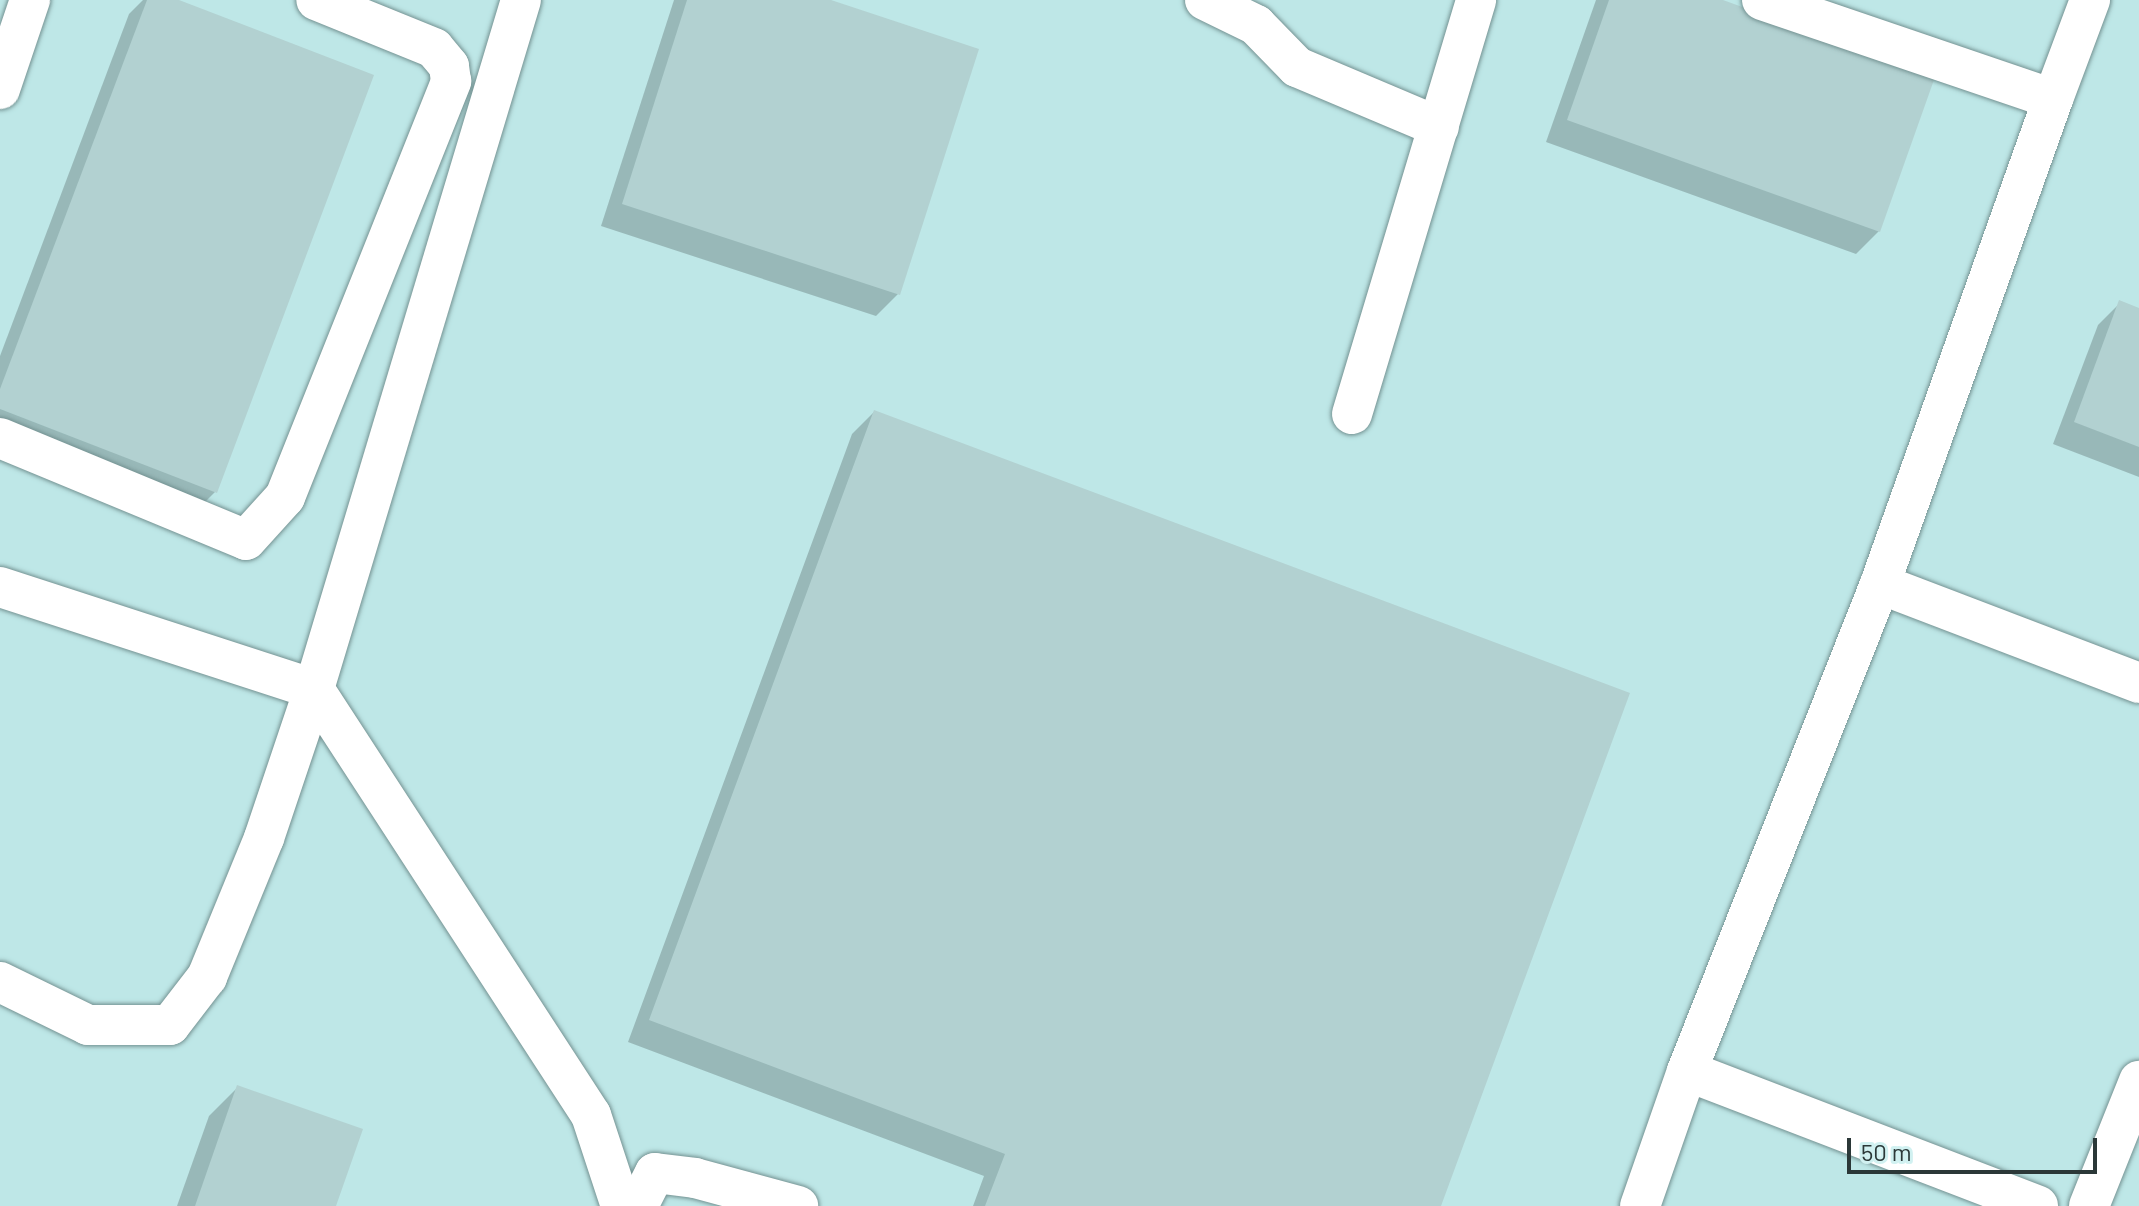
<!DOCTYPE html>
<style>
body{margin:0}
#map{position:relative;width:2139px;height:1206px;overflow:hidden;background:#d1f1f1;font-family:Barlow,sans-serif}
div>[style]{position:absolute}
.built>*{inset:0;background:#bee7e7;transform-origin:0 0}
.shadow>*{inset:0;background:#0003}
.building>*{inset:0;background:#b2d1d1}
.roads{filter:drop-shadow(0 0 2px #749292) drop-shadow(0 0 2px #749292)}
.minor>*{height:40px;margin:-20px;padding:0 20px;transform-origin:20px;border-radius:20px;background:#fff}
span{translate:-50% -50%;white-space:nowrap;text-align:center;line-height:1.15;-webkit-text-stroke:6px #d1f1f1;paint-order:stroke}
.scale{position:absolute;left:1847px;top:1138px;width:250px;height:36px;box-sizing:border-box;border:4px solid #2b3838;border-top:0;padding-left:10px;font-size:24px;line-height:28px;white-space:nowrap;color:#2b3838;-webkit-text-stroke:6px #d1f1f1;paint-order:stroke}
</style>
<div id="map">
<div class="built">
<div style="left:0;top:0;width:2139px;height:1206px"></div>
</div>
<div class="shadow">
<div style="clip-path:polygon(143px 0,173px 0,215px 492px,193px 514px,0 440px,0 356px,129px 14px)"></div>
<div style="clip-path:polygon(674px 0,824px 0,898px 294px,876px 316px,601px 226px)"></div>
<div style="clip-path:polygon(1596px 0,1717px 0,1879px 231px,1856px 254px,1546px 142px)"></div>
<div style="clip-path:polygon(2120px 303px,2139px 310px,2139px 477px,2053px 444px,2098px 325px)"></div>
<div style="clip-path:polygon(874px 412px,1439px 1206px,973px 1206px,984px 1176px,628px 1042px,852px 434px)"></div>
<div style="clip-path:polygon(238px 1087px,334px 1206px,177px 1206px,209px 1116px)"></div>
</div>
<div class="building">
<div style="clip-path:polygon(147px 0,179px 0,374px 75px,217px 493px,0 409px,0 389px)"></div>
<div style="clip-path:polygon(687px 0,831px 0,979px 49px,900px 295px,622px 204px)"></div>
<div style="clip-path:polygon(1609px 0,1723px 0,1935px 77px,1880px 232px,1567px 120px)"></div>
<div style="clip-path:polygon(2119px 300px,2139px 308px,2139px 447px,2074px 422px)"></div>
<div style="clip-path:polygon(874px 410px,1630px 693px,1441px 1206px,985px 1206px,1005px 1154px,649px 1020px)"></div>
<div style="clip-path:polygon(237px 1085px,363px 1129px,336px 1206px,195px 1206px)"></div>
</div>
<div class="roads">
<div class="minor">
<div style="left:1205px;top:0;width:57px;rotate:26.1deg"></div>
<div style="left:1256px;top:25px;width:59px;rotate:45.7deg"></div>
<div style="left:1297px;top:67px;width:154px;rotate:22.9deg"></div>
<div style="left:1762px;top:0;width:307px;rotate:18.8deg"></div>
<div style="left:2053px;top:99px;width:106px;rotate:-69.5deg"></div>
<div style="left:0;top:89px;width:94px;rotate:-71.4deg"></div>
<div style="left:1352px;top:414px;width:432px;rotate:-73.3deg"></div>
<div style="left:0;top:438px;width:266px;rotate:22.5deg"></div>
<div style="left:246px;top:540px;width:58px;rotate:-47.8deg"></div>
<div style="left:285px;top:497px;width:448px;rotate:-68.2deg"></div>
<div style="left:451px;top:81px;width:15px;rotate:-98deg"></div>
<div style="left:449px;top:66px;width:23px;rotate:-130deg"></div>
<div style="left:434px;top:48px;width:127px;rotate:-157.9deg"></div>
<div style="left:1880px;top:584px;width:277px;rotate:20.9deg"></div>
<div style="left:0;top:587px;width:330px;rotate:18deg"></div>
<div style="left:314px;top:689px;width:719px;rotate:-73.28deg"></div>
<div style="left:0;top:982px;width:98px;rotate:26deg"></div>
<div style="left:88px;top:1025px;width:82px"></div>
<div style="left:170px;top:1025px;width:61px;rotate:-52.4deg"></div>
<div style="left:207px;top:977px;width:150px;rotate:-67.7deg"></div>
<div style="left:264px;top:838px;width:157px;rotate:-71.4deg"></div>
<div style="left:314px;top:689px;width:508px;rotate:56.97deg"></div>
<div style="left:591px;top:1115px;width:96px;rotate:71.8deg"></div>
<div style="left:1687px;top:1071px;width:376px;rotate:21deg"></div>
<div style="left:638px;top:1206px;width:37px;rotate:-63deg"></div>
<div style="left:655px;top:1173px;width:40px;rotate:7.1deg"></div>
<div style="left:695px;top:1178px;width:107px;rotate:15.2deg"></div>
<div style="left:1640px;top:1206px;width:143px;rotate:-70.8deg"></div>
<div style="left:1687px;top:1071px;width:524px;rotate:-68.38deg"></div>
<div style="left:1880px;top:584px;width:515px;rotate:-70.37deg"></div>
<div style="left:2089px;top:1206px;width:135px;rotate:-68.2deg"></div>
</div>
</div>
<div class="scale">50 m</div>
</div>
